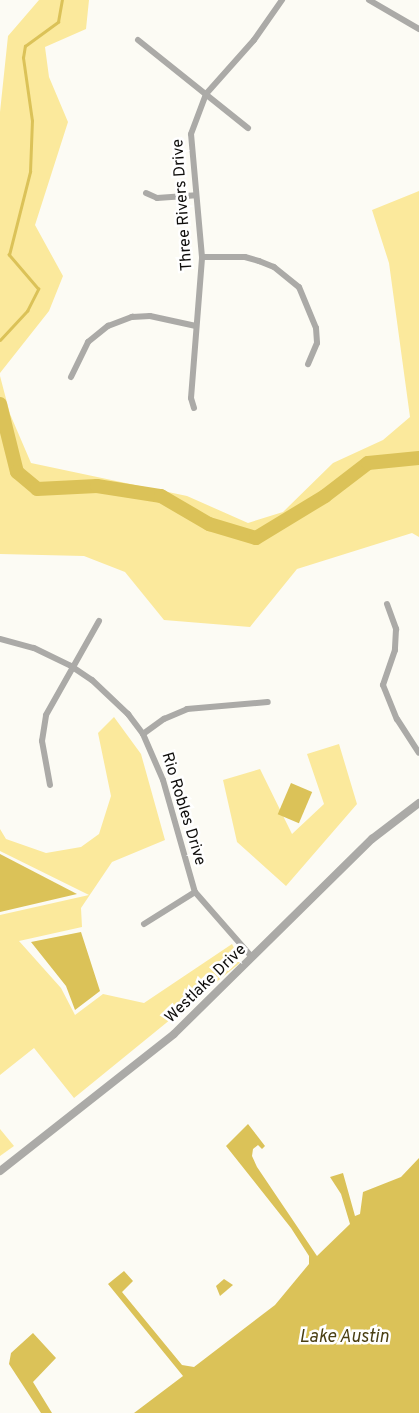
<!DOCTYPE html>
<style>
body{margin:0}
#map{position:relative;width:419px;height:1413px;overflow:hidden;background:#fcfbf4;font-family:Overpass,sans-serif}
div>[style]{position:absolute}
.green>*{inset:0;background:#fbe99c}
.water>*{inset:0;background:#dbc258;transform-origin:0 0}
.stream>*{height:2.5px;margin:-1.25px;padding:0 1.25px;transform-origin:1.25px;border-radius:1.25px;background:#dbc258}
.river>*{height:14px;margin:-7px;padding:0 7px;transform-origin:7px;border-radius:7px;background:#dbc258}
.minor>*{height:6px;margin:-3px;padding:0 3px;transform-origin:3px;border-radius:3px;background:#abaaa7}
.tertiary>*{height:8px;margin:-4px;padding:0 4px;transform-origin:4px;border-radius:4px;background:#abaaa7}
span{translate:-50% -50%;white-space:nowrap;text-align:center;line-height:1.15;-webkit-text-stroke:5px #fff;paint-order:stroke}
.street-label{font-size:16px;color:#0f0e0c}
.water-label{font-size:18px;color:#4a3f13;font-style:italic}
</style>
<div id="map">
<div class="green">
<div style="clip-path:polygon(39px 0,89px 0,86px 29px,45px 47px,49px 77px,68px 122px,35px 225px,63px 276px,49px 311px,0 373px,0 112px,8px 36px)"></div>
<div style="clip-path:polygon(419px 191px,419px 537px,412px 533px,297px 569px,250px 627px,164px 620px,125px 572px,84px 556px,0 554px,0 376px,10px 414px,31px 463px,187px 496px,248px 523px,283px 512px,333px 463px,383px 440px,410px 417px,389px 263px,372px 210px)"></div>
<div style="clip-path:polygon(114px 717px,141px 754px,165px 840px,112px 862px,81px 908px,82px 927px,19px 941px,61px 988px,75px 1015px,103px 994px,144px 1003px,232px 944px,241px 962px,74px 1098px,34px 1048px,0 1075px,0 915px,89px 895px,0 851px,0 829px,6px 839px,46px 853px,81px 847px,99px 834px,111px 796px,98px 733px)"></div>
<div style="clip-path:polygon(339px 744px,357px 804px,286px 886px,237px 842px,223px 780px,260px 769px,292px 834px,324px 804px,307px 754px)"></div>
<div style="clip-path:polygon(0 1129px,14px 1146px,0 1156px)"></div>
</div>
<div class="water">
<div style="left:291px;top:783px;width:23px;height:34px;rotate:23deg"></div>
<div style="clip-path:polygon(0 854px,77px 894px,0 912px)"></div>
<div style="clip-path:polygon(81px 932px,100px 991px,75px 1010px,66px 986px,31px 942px)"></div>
<div style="clip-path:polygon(248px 1124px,265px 1146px,262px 1149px,258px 1145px,253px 1149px,252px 1156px,257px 1167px,317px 1256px,350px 1224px,341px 1194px,330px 1177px,343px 1173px,355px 1216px,360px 1214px,363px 1192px,401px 1177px,419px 1158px,419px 1413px,134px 1413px,183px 1376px,108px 1284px,124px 1271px,133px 1281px,122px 1292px,182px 1365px,194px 1367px,275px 1305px,309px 1264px,309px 1256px,291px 1228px,226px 1146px)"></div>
<div style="clip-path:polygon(224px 1279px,233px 1285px,220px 1296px,216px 1286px)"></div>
<div style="clip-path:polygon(33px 1333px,56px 1358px,33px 1382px,52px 1413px,41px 1413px,9px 1364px,11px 1353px)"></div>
</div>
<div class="stream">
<div style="left:0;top:340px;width:40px;rotate:-47deg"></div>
<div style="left:27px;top:311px;width:25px;rotate:-63deg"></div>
<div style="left:38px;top:289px;width:45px;rotate:-130.5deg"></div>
<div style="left:9px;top:255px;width:86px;rotate:-75.8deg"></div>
<div style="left:30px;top:172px;width:51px;rotate:-87.8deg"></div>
<div style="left:32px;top:121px;width:64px;rotate:-98.1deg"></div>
<div style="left:23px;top:58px;width:12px;rotate:-81deg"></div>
<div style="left:25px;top:46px;width:41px;rotate:-36deg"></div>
<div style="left:58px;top:22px;width:22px;rotate:-80deg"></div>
</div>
<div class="river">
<div style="left:0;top:404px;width:70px;rotate:76deg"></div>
<div style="left:17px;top:472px;width:26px;rotate:40deg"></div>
<div style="left:37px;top:489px;width:60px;rotate:-2.9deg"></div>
<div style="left:97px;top:486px;width:65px;rotate:8.9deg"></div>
<div style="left:161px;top:496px;width:56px;rotate:30.3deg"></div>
<div style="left:209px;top:524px;width:49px;rotate:16.6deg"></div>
<div style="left:256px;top:538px;width:81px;rotate:-31.3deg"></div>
<div style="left:325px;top:496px;width:54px;rotate:-37.5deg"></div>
<div style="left:368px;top:463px;width:51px;rotate:-5.6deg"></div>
</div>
<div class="minor">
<div style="left:369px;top:0;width:58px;rotate:30.1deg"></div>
<div style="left:138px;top:40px;width:141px;rotate:38.7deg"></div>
<div style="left:146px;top:193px;width:12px;rotate:24deg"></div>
<div style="left:157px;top:198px;width:39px;rotate:-4deg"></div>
<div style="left:202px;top:257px;width:43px"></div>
<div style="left:245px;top:257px;width:15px;rotate:16deg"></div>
<div style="left:259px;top:261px;width:16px;rotate:22deg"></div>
<div style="left:274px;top:267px;width:32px;rotate:39deg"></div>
<div style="left:299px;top:287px;width:44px;rotate:67.5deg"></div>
<div style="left:316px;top:328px;width:15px;rotate:86deg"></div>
<div style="left:317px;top:343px;width:23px;rotate:113deg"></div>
<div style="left:71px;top:377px;width:39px;rotate:-64deg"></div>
<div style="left:88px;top:342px;width:26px;rotate:-39deg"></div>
<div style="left:108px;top:326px;width:26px;rotate:-21deg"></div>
<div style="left:132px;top:317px;width:18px;rotate:-3deg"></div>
<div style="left:150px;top:316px;width:47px;rotate:12.3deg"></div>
<div style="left:194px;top:408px;width:10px;rotate:-107deg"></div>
<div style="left:191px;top:398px;width:141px;rotate:-85.5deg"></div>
<div style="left:202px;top:257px;width:123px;rotate:-95.1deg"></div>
<div style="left:191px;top:134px;width:43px;rotate:-69.4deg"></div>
<div style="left:206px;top:94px;width:72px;rotate:-48.4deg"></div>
<div style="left:254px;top:40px;width:49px;rotate:-55deg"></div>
<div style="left:387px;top:604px;width:27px;rotate:70deg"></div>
<div style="left:396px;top:629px;width:21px;rotate:93deg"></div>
<div style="left:395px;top:650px;width:37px;rotate:109deg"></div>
<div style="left:383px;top:685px;width:37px;rotate:68deg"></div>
<div style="left:397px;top:719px;width:40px;rotate:57.1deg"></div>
<div style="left:0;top:639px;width:35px;rotate:15deg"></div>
<div style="left:34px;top:648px;width:41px;rotate:25.9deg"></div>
<div style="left:71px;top:666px;width:25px;rotate:34deg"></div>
<div style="left:92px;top:680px;width:50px;rotate:43.4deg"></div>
<div style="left:128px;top:714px;width:25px;rotate:53deg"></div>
<div style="left:143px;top:734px;width:50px;rotate:66.5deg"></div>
<div style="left:163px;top:780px;width:116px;rotate:74.1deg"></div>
<div style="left:195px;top:892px;width:86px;rotate:48.8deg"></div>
<div style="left:143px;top:734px;width:26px;rotate:-36deg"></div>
<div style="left:164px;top:719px;width:25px;rotate:-23deg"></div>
<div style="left:187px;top:709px;width:81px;rotate:-4.9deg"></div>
<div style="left:50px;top:785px;width:45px;rotate:-100.3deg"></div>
<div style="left:42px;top:741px;width:26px;rotate:-81deg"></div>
<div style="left:46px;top:715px;width:108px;rotate:-60.6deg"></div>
<div style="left:144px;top:924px;width:60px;rotate:-32.1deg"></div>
</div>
<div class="tertiary">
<div style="left:0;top:1171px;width:221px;rotate:-38.2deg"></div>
<div style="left:174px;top:1034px;width:278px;rotate:-44.6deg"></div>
<div style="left:372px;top:839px;width:59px;rotate:-37.5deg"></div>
</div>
<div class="street-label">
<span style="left:183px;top:205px;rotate:-94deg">Three Rivers Drive</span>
<span style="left:183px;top:809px;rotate:73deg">Rio Robles Drive</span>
<span style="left:206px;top:984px;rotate:-44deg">Westlake Drive</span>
</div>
<div class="water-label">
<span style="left:344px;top:1338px">Lake Austin</span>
</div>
</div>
